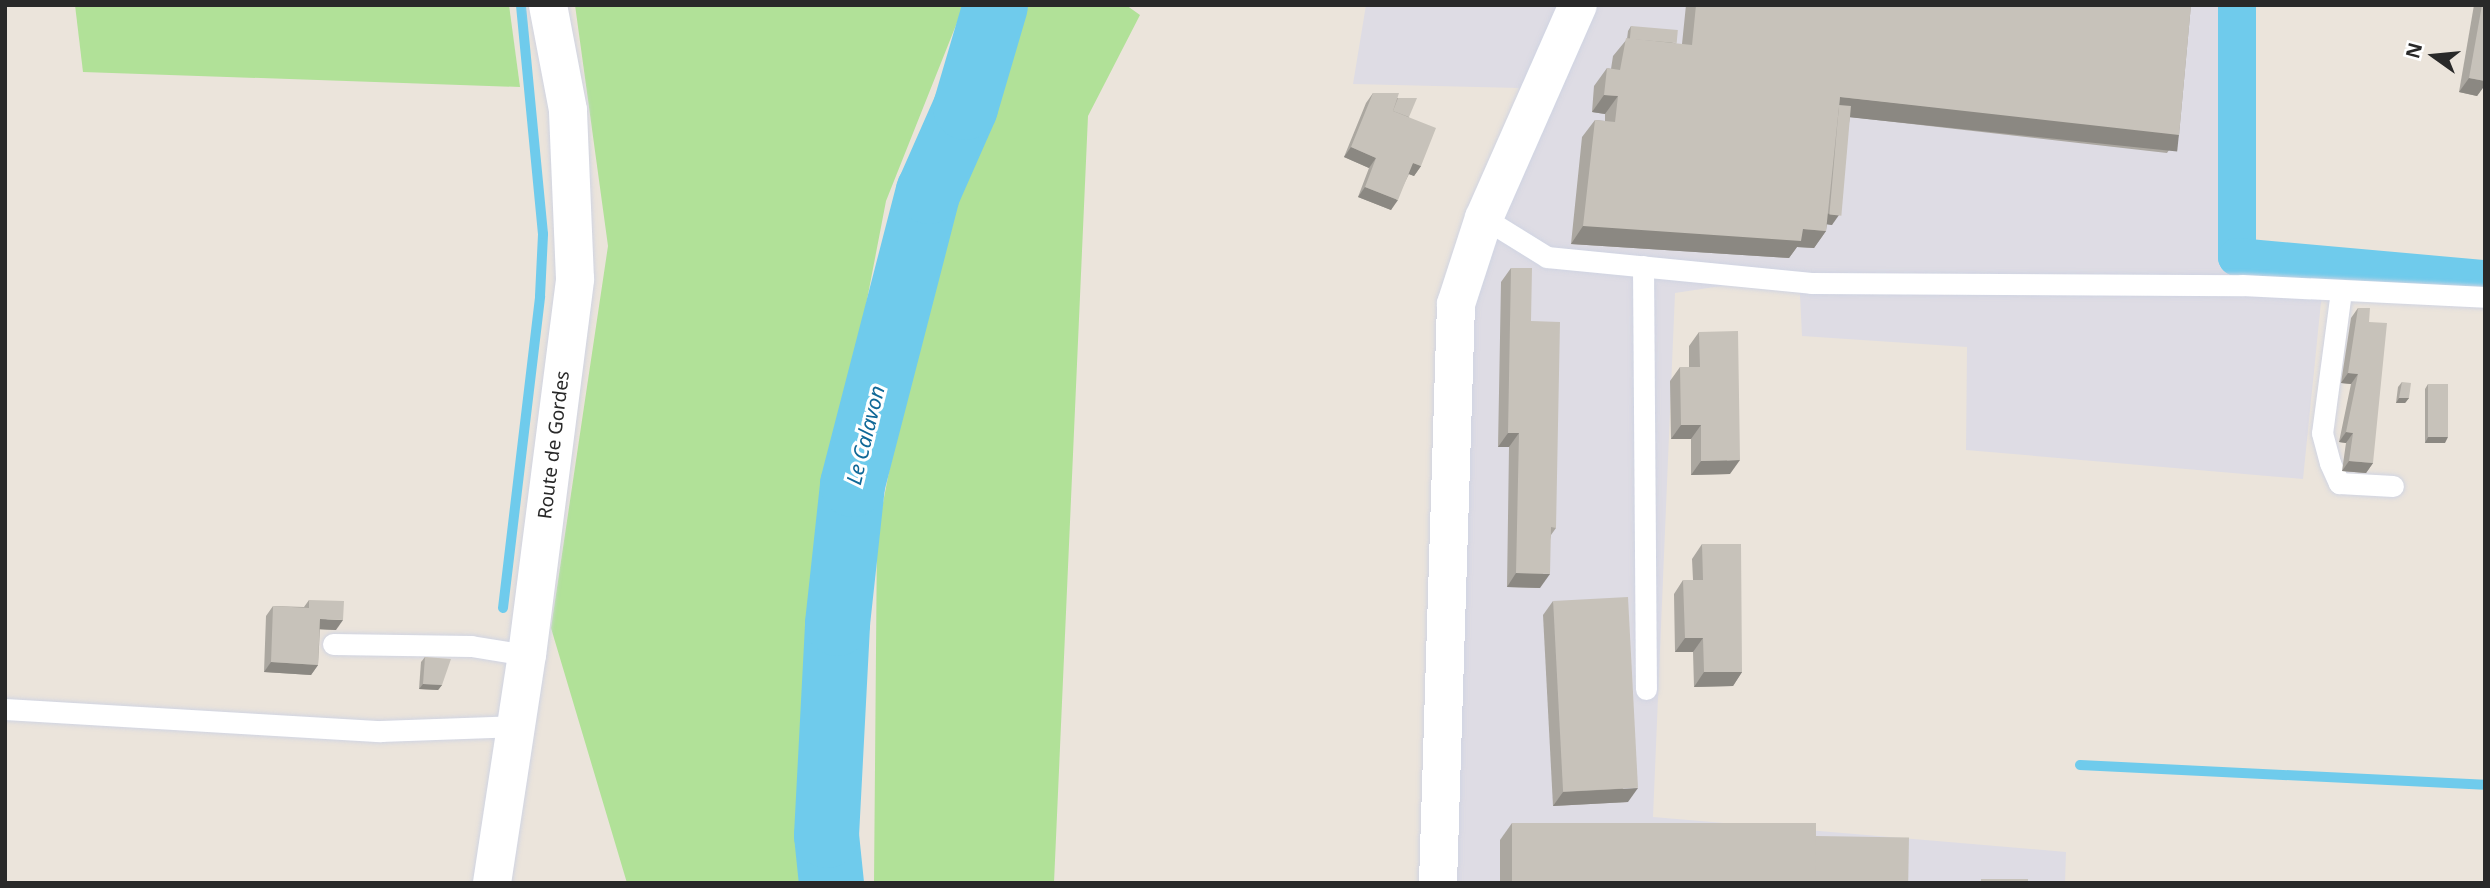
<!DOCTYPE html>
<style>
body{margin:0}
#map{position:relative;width:2490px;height:888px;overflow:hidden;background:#ebe4db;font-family:"Noto Sans",sans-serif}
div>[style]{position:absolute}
.industrial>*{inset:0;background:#dedce4}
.green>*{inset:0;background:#b1e198}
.stream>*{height:10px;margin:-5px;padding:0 5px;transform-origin:5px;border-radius:5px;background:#6fcbec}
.canal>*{height:38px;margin:-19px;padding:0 19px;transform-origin:19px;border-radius:19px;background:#6fcbec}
.river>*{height:65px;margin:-32.5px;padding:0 32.5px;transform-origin:32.5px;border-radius:32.5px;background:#6fcbec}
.roads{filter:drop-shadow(0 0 2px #d0d4e2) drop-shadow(0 0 2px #d0d4e2)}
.lane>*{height:21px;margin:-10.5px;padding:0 10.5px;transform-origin:10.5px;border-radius:10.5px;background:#fff}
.street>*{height:38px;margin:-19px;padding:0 19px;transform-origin:19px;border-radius:19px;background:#fff}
.secondary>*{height:38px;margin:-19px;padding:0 19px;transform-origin:19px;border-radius:19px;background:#fff}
.wall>*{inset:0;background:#aba7a0}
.shaded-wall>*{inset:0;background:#8b8882;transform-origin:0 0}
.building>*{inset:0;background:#c7c2ba;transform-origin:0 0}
span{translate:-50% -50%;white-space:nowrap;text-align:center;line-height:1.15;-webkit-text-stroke:6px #fff;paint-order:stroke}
.street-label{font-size:19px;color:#292929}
.water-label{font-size:21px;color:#0f6897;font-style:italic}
.frame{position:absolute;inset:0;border:7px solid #292929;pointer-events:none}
.north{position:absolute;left:2399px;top:21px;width:70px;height:70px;-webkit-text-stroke:5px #fff;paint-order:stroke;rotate:285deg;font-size:19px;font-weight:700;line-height:28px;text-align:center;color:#292929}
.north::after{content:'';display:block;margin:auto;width:24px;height:32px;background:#292929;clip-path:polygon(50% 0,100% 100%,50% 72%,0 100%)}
</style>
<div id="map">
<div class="industrial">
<div style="clip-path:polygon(1366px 5px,2229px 5px,2231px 265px,2324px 273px,2303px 479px,1966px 450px,1967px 347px,1802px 336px,1799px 274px,1675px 293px,1653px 817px,2066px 852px,2065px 883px,1457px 883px,1473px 300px,1519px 88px,1353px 84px)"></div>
</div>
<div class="green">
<div style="clip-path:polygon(75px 5px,509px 5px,520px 87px,83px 72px)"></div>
<div style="clip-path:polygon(575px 5px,964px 5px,886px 201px,817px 560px,806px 883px,627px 883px,551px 628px,608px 246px)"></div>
<div style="clip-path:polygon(1025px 5px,1126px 5px,1140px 15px,1088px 116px,1054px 883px,874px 883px,877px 534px,937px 223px)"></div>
</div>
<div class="stream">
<div style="left:503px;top:608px;width:314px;rotate:-83.2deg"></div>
<div style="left:540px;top:296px;width:62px;rotate:-87.2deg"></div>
<div style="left:543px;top:234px;width:230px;rotate:-95.5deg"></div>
<div style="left:2080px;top:765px;width:405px;rotate:2.8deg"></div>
</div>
<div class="canal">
<div style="left:2237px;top:5px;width:252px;rotate:90deg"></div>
<div style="left:2237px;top:257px;width:249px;rotate:5.1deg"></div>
</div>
<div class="river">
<div style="left:831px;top:883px;width:48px;rotate:-95.9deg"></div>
<div style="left:826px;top:835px;width:212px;rotate:-87deg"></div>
<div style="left:837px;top:623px;width:140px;rotate:-83.8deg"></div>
<div style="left:852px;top:484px;width:303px;rotate:-75.5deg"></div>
<div style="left:928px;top:191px;width:92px;rotate:-66.2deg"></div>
<div style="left:965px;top:107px;width:106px;rotate:-73.6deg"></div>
</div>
<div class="roads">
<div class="lane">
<div style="left:1484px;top:218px;width:74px;rotate:31.8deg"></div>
<div style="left:1547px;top:257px;width:265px;rotate:5.6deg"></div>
<div style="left:1811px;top:283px;width:431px;rotate:0.3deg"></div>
<div style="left:2242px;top:285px;width:243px;rotate:2.8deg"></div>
<div style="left:1643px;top:266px;width:423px;rotate:89.6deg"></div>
<div style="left:2341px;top:291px;width:143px;rotate:97.6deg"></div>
<div style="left:2322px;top:433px;width:31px;rotate:75deg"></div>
<div style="left:2330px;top:463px;width:22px;rotate:66deg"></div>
<div style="left:2339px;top:483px;width:54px;rotate:3.2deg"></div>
<div style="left:333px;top:644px;width:138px;rotate:0.8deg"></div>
<div style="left:471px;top:646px;width:57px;rotate:9.1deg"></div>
<div style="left:5px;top:709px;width:376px;rotate:3.4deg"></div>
<div style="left:380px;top:731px;width:135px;rotate:-2.1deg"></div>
</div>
<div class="street">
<div style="left:1438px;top:883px;width:579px;rotate:-88.22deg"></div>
<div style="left:1456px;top:304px;width:90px;rotate:-72deg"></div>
<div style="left:1484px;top:218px;width:233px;rotate:-66.2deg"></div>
</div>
<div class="secondary">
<div style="left:492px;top:883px;width:231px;rotate:-81.3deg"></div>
<div style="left:527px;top:655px;width:379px;rotate:-82.7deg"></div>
<div style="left:575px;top:279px;width:169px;rotate:-92.4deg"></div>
<div style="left:568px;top:110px;width:107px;rotate:-100.8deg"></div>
</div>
</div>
<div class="wall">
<div style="clip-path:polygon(1686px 5px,2191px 5px,2179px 135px,2167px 153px,1850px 117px,1832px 225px,1827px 224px,1826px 231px,1814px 248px,1797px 247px,1789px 258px,1571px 244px,1582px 137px,1595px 120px,1605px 121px,1605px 114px,1592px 112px,1594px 86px,1607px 68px,1611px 69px,1613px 56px,1627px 39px,1628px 31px,1631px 26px,1677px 44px,1682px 44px)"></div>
<div style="clip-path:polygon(2474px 5px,2485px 5px,2485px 85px,2477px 96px,2459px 92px)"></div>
<div style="clip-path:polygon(1373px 93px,1398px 98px,1409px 117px,1421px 166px,1414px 176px,1409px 174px,1391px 210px,1358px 197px,1369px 168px,1344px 157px,1366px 103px)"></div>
<div style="clip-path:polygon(1511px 268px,1531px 321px,1556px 528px,1551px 535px,1540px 588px,1507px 587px,1509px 447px,1498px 447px,1501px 282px)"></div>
<div style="clip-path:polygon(2358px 308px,2369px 322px,2373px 463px,2366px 473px,2342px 471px,2346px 443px,2339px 442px,2351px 384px,2341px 383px,2351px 318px)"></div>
<div style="clip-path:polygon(1699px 332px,1730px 474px,1691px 475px,1691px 439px,1671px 439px,1670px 381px,1680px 367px,1689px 367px,1689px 346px)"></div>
<div style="clip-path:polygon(2402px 382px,2409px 398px,2405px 403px,2396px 403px,2398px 387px)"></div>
<div style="clip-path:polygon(2428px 384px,2445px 443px,2425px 443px,2425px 389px)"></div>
<div style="clip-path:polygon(1702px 544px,1742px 672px,1733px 686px,1694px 687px,1693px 652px,1675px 652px,1674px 594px,1683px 580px,1693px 580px,1692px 559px)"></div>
<div style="clip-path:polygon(309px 600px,336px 630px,320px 629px,318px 665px,311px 675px,264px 672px,266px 616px,273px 606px,304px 607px)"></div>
<div style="clip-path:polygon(1553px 601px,1628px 802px,1553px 806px,1543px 615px)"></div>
<div style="clip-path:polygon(425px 657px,442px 685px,438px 690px,419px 689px,421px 662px)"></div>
<div style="clip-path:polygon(1512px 823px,1816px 836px,1910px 883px,1500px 883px,1500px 840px)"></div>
</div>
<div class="shaded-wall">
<div style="clip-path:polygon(2469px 78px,2485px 81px,2485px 85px,2477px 96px,2459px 92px)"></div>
<div style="clip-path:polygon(1604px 95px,1618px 96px,1605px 114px,1592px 112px)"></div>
<div style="left:1840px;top:97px;width:341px;height:19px;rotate:6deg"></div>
<div style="clip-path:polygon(1351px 147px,1376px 158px,1369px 168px,1344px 157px)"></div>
<div style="clip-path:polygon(1413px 163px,1421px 166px,1414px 176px,1406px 173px)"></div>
<div style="clip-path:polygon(1365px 187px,1398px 200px,1391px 210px,1358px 197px)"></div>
<div style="clip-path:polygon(1823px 213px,1839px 215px,1832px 225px,1816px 223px)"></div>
<div style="clip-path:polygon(1583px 226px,1803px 229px,1826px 231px,1814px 248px,1797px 247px,1789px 258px,1571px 244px)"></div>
<div style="clip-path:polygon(2348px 373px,2358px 374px,2351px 384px,2341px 383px)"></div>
<div style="clip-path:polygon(2399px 398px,2409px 398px,2405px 403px,2396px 403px)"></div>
<div style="clip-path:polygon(1681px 425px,1701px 425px,1691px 439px,1671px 439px)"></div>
<div style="clip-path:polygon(2346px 432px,2353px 433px,2346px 443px,2339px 442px)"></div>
<div style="clip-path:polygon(1508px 433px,1519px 433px,1509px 447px,1498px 447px)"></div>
<div style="clip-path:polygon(2428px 437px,2448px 437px,2445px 443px,2425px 443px)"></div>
<div style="clip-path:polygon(1740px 460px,1730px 474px,1691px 475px,1701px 461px)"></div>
<div style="clip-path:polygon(2349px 461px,2373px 463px,2366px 473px,2342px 471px)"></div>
<div style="clip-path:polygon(1516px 573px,1550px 574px,1540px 588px,1507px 587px)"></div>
<div style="clip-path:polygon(320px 619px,343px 620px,336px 630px,313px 629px)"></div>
<div style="clip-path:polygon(1685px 638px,1703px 638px,1693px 652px,1675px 652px)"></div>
<div style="clip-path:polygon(271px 662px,318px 665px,311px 675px,264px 672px)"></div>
<div style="clip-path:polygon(1704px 672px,1742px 672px,1733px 686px,1694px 687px)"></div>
<div style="clip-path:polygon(423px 684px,442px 685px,438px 690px,419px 689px)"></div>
<div style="clip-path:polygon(1638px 788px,1628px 802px,1553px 806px,1563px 792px)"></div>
</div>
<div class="building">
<div style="clip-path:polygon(1696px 5px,2191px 5px,2179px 135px,1840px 97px,1826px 231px,1803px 229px,1801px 241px,1583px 226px,1595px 120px,1615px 122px,1618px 96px,1604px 95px,1607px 68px,1620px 70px,1626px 38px,1692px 45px)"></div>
<div style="clip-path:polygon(2482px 5px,2485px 5px,2485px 81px,2469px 78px)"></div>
<div style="left:1631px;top:26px;width:47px;height:13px;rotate:5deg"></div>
<div style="clip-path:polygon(1373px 93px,1399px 93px,1393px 111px,1436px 128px,1421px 166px,1413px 163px,1398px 200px,1365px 187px,1376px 158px,1351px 147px)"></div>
<div style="clip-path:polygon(1398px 98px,1417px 98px,1409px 117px,1393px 111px)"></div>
<div style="left:1839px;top:105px;width:12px;height:110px;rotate:5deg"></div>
<div style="clip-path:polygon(1511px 268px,1532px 268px,1531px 321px,1560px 322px,1556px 528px,1551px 527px,1550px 574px,1516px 573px,1519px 433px,1508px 433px)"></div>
<div style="clip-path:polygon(2358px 308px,2370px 308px,2369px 322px,2387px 323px,2373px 463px,2349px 461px,2353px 433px,2346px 432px,2358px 374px,2348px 373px)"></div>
<div style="clip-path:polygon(1738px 331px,1740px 460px,1701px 461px,1701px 425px,1681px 425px,1680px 367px,1700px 367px,1699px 332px)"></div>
<div style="clip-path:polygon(2402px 382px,2411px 383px,2409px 398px,2399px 398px)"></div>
<div style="left:2428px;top:384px;width:20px;height:53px"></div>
<div style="clip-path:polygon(1702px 544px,1741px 544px,1742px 672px,1704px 672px,1703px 638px,1685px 638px,1683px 580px,1703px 580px)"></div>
<div style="left:1628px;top:597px;width:191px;height:75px;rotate:87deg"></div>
<div style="clip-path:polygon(309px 600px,344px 601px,343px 620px,320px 619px,318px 665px,271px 662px,273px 606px,309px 608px)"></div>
<div style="clip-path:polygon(425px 657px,451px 659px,442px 685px,423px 684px)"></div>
<div style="left:1512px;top:823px;width:304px;height:60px"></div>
<div style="left:1816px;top:836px;width:93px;height:47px;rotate:1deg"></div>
<div style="left:1981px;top:879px;width:47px;height:4px"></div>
</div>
<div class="street-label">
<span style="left:554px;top:445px;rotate:-83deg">Route de Gordes</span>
</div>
<div class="water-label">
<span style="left:865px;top:435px;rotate:-76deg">Le Calavon</span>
</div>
<div class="frame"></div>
<div class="north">N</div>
</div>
